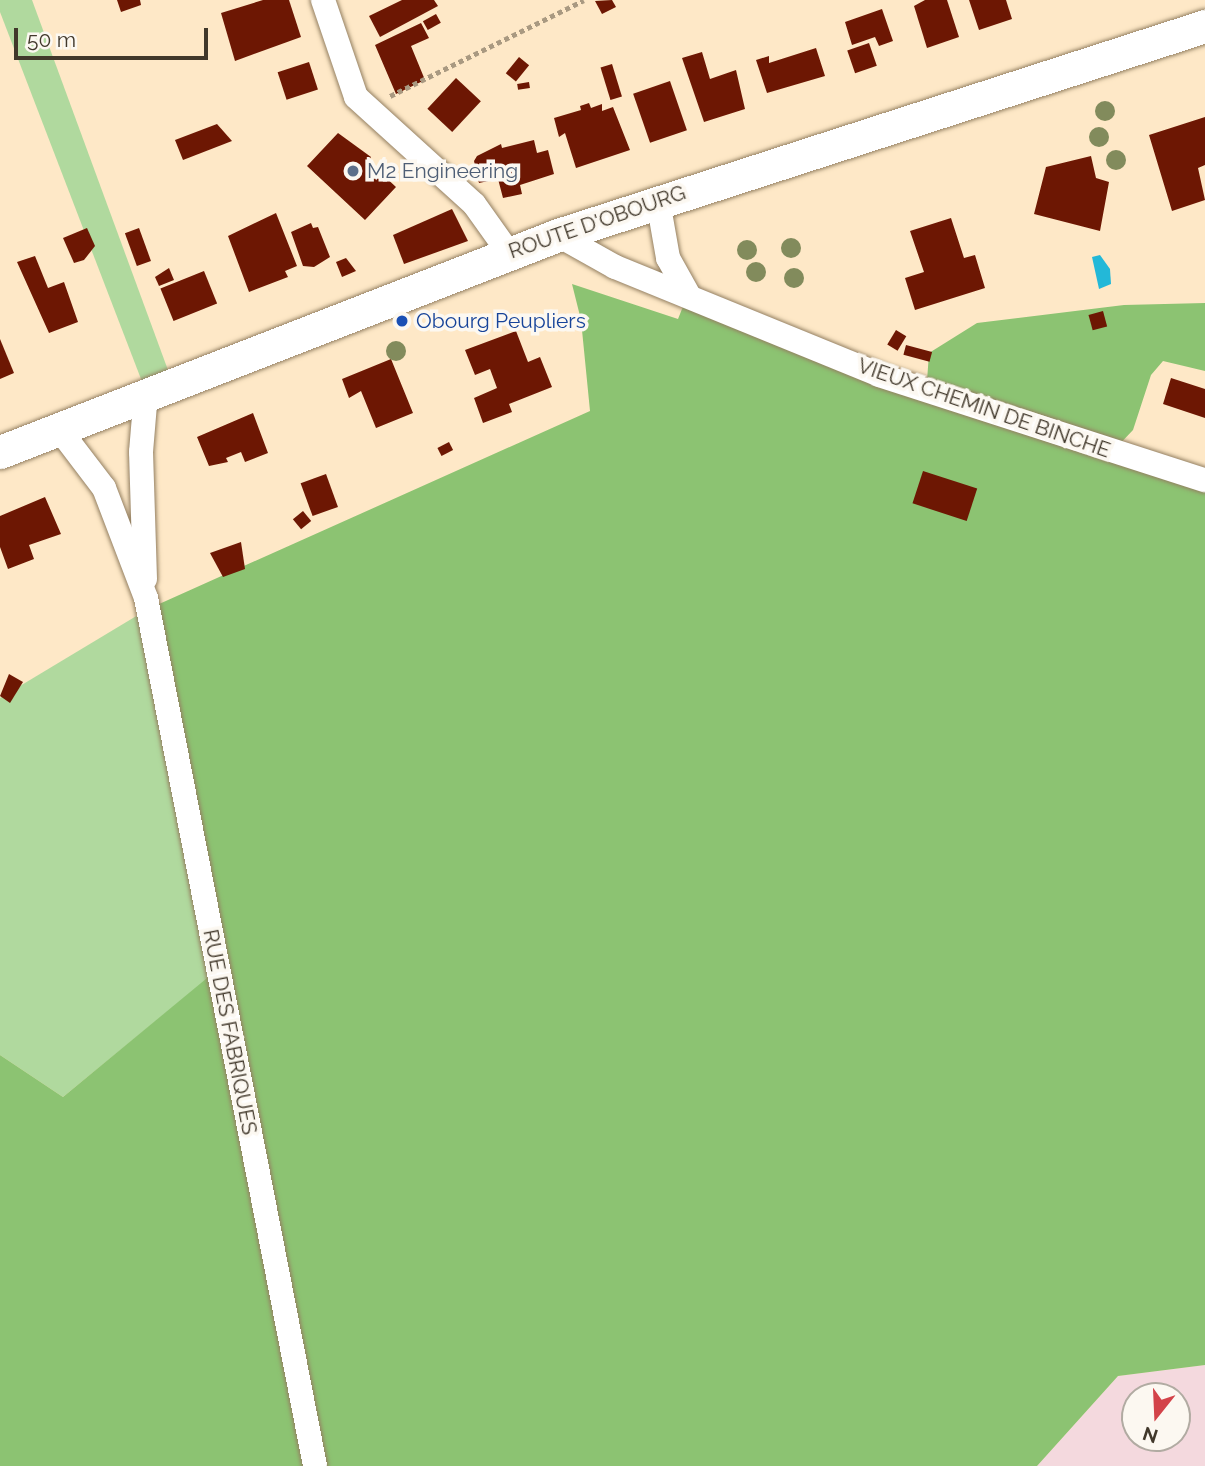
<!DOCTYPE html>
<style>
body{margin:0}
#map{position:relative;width:1205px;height:1466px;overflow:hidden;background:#fee8c7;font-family:Raleway,sans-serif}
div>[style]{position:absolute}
.industrial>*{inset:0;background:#f4d9de}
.green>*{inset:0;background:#b0d99e}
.forest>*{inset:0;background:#8cc372}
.water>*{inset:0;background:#23b8d8}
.building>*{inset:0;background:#6d1703;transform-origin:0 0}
.path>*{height:4.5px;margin-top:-2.25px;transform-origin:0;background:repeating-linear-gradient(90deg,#a99981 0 5px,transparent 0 8.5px)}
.roads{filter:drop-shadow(0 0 2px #948062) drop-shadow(0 0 2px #948062)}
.street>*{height:24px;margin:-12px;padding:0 12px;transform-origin:12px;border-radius:12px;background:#fff}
.secondary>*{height:33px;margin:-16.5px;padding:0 16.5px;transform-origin:16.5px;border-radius:16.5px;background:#fff}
.trees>*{width:20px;height:20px;margin:-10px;border-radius:50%;background:#828b5c}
.dots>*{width:19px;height:19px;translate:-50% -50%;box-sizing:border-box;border:4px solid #fcf8f1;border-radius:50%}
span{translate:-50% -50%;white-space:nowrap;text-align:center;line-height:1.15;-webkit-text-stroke:7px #fcf8f1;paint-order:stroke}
.service-label{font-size:21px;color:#4e5e75}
.left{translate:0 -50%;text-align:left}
.street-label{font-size:21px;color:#41382b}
.transit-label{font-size:21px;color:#164399}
.north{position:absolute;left:1121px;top:1382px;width:70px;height:70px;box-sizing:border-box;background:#fcf8f1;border:2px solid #b1aba2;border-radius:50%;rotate:198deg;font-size:19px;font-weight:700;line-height:28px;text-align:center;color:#41382b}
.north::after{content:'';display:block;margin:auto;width:24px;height:32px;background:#d34349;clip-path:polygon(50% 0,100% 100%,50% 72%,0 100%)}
.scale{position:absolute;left:14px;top:28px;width:194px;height:32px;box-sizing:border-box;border:4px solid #41382b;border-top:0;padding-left:9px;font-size:21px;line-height:24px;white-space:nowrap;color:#41382b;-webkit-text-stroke:5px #fcf8f1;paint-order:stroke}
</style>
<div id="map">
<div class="industrial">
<div style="clip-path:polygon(evenodd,1205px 1365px,1205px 1466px,1037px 1466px,1118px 1376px,1205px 1365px,1135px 1396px,1177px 1396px,1177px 1438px,1135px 1438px,1135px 1396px)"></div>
</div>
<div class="green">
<div style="clip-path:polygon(0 0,32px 0,172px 381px,146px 392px,0 12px)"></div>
<div style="clip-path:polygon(148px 609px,218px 970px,63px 1097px,0 1055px,0 698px)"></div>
</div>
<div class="forest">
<div style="clip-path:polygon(572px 284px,678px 319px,688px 294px,927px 381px,929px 353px,977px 323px,1124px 305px,1205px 303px,1205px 371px,1163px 361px,1151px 375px,1133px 430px,1113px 451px,1205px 480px,1205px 1365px,1118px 1376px,1037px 1466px,0 1466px,0 1055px,63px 1097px,218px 969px,148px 609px,590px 411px,581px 320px)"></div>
</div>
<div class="water">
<div style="clip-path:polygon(1100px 255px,1110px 269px,1111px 284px,1099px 289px,1092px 257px)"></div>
</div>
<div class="building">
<div style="clip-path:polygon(117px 0,140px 0,141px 5px,121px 12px)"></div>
<div style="clip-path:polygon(263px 0,289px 0,301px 37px,235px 61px,221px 13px)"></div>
<div style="clip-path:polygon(402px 0,434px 0,438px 6px,380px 37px,369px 16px)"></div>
<div style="clip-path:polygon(612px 0,616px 7px,602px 14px,595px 1px)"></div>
<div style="clip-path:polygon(925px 0,947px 0,959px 37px,927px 48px,914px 6px)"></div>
<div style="clip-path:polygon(969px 0,1006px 0,1012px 19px,979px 30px)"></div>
<div style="clip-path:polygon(882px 9px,893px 41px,879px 46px,875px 37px,852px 45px,845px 22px)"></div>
<div style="left:436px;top:14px;width:10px;height:15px;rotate:61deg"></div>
<div style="clip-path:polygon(421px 23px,429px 38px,411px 46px,425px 80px,396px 94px,375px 45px)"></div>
<div style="left:869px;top:43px;width:24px;height:23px;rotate:71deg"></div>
<div style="clip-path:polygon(816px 48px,825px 76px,767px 93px,756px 60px,769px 56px,769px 63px)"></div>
<div style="clip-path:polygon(702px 52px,710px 79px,736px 70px,745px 109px,704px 122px,682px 58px)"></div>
<div style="left:519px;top:57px;width:13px;height:21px;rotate:39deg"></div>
<div style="left:309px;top:62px;width:29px;height:33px;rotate:72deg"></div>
<div style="left:612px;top:64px;width:34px;height:12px;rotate:73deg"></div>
<div style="left:456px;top:78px;width:34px;height:42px;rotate:43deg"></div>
<div style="left:670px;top:81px;width:52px;height:39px;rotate:71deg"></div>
<div style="left:529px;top:82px;width:6px;height:12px;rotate:81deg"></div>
<div style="clip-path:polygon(589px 103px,591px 108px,602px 104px,602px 111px,613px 107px,630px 150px,576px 168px,565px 133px,559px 137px,554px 118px,581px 110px,580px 106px)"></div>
<div style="clip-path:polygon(1205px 117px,1205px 165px,1198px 168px,1205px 200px,1172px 211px,1149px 135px)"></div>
<div style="clip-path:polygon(217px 124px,232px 141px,183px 160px,175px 140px)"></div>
<div style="clip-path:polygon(338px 133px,371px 157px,368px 161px,396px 187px,365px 220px,307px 166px)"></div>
<div style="clip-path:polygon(534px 140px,537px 153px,548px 150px,554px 174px,520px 185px,522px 194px,503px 198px,498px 179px,479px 183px,474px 161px,477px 156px,501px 144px,502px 148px)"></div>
<div style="clip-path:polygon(1091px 156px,1096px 178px,1109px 182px,1100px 231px,1034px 214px,1046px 167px)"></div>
<div style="clip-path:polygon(452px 209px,468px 241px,404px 264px,393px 235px)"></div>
<div style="clip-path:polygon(276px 213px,297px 266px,285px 271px,288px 277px,249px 292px,228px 236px)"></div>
<div style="clip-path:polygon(951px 218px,964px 258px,975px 255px,985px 288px,915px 310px,905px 278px,924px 272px,910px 231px)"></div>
<div style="clip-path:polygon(311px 223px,313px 228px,318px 227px,330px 257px,314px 267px,303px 266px,291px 232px)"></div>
<div style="clip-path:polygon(87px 228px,95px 246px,84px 260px,74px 263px,63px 238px)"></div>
<div style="left:139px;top:228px;width:35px;height:15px;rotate:70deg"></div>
<div style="clip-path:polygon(35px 256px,48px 288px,64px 282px,78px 322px,49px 333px,17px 262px)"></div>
<div style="clip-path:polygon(346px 258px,356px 271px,342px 277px,336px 262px)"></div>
<div style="clip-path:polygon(169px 268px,174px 280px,159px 286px,155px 277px)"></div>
<div style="left:204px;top:271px;width:35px;height:47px;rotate:68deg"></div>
<div style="left:1103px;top:311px;width:16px;height:15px;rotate:75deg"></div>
<div style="left:896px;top:330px;width:12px;height:17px;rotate:31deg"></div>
<div style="clip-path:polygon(516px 331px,528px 362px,540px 357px,552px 387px,509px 404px,512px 412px,483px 423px,474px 398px,497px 388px,490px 369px,475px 375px,465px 350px)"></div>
<div style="clip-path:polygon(0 339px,14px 373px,0 379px)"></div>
<div style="left:906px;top:345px;width:27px;height:10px;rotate:15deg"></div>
<div style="clip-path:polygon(391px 359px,413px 413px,376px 428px,361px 391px,349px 398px,342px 379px)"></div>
<div style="clip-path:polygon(1171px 378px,1205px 389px,1205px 418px,1163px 404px)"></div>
<div style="clip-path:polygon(253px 413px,268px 453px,245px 462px,241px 452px,226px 458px,228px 462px,209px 466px,197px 437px)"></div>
<div style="left:449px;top:442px;width:9px;height:13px;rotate:63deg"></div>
<div style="left:923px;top:471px;width:57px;height:34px;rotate:18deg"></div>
<div style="left:326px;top:474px;width:35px;height:27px;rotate:70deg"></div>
<div style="clip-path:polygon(45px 497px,61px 534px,29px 545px,34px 559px,8px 569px,0 547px,0 516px)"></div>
<div style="left:303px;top:511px;width:13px;height:13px;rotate:51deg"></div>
<div style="clip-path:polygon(241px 542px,245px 569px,223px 577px,210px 553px)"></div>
<div style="clip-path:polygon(9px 674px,23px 682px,10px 703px,0 696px)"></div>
</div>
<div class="path">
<div style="left:390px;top:96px;width:216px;rotate:-26.3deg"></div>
</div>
<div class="roads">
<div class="street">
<div style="left:323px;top:0;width:102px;rotate:71.2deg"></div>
<div style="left:356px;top:97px;width:159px;rotate:42.2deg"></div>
<div style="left:474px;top:204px;width:60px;rotate:54.5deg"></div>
<div style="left:658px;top:201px;width:58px;rotate:80deg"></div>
<div style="left:668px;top:258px;width:41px;rotate:60.9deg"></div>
<div style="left:558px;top:235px;width:65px;rotate:29.3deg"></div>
<div style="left:615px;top:267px;width:285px;rotate:22.2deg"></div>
<div style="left:879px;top:375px;width:342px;rotate:17.9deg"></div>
<div style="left:59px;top:429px;width:74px;rotate:52.7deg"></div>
<div style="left:104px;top:488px;width:118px;rotate:69.1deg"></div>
<div style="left:146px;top:598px;width:884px;rotate:78.98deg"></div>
<div style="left:145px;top:579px;width:127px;rotate:-91.8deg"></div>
<div style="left:141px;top:452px;width:60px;rotate:-85.2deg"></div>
</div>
<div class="secondary">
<div style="left:0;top:452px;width:599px;rotate:-21.25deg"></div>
<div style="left:558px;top:235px;width:680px;rotate:-17.9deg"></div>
</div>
</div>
<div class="trees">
<div style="left:1105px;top:111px"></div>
<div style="left:1099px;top:137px"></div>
<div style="left:1116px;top:160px"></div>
<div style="left:791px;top:248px"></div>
<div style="left:747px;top:250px"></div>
<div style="left:756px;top:272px"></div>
<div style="left:794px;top:278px"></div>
<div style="left:396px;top:351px"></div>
</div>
<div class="dots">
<div style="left:353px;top:171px;background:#5c6f8a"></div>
<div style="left:402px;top:321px;background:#1a4fb4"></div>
</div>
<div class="service-label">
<span class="left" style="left:367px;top:171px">M2 Engineering</span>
</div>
<div class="street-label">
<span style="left:597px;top:222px;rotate:-19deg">ROUTE D'OBOURG</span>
<span style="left:984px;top:408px;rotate:19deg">VIEUX CHEMIN DE BINCHE</span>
<span style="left:230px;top:1032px;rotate:79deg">RUE DES FABRIQUES</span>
</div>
<div class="transit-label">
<span class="left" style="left:416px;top:321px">Obourg Peupliers</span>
</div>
<div class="north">N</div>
<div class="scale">50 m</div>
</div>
